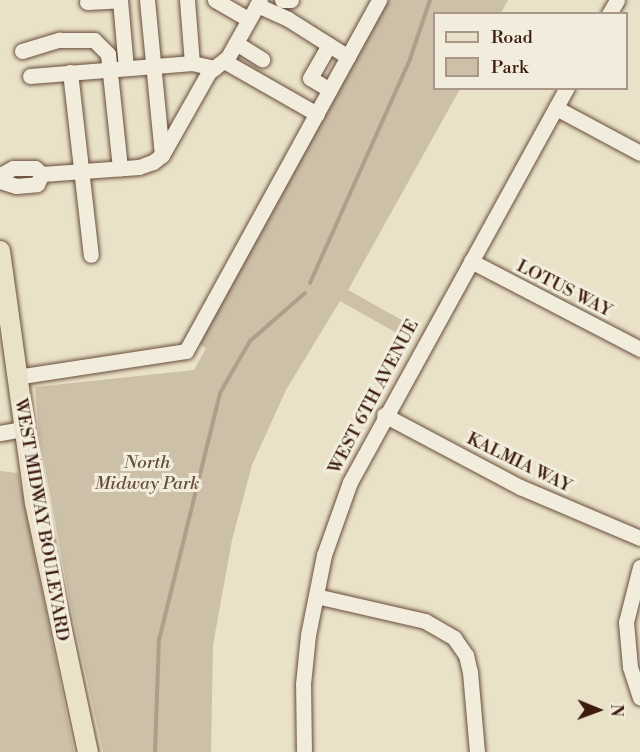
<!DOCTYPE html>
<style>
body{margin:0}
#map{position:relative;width:640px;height:752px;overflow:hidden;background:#eae2c8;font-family:"Libre Bodoni",serif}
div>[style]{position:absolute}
.green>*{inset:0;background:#ccc0a8}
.stream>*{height:4px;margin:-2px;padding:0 2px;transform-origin:2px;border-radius:2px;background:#af9e89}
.roads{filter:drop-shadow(0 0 2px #684d3c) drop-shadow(0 0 2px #684d3c)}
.minor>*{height:15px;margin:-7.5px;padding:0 7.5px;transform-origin:7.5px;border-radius:7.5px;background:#f1ecdb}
.major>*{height:20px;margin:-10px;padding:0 10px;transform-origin:10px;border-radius:10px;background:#eae2c8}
span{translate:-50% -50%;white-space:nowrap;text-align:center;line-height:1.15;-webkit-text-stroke:6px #f1ecdb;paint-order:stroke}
.street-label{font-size:18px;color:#3c1b0e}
.park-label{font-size:18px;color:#674d3c;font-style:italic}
.legend{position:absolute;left:433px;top:12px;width:195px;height:78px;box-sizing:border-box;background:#f1ecdb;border:2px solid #a99889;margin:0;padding:8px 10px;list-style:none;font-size:18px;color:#3c1b0e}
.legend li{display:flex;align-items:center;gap:12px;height:30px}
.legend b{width:30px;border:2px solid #a99889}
.north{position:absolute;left:568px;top:680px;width:60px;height:60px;-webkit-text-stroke:4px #f1ecdb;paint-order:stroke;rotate:91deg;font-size:16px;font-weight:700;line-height:24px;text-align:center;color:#3c1b0e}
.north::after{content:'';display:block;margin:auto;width:21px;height:27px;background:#3c1b0e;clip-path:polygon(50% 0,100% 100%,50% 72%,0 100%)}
</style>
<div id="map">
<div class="green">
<div style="clip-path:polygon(388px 0,508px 0,501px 13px,434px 14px,434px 88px,460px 89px,348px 290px,416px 328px,409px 340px,340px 301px,286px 390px,252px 465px,232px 540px,213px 645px,211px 752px,103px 752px,69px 598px,39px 435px,35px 387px,194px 370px,206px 348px,198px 343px)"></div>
<div style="clip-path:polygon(0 471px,18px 473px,74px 752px,0 752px)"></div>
</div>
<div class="stream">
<div style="left:310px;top:283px;width:245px;rotate:-65.9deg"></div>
<div style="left:410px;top:59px;width:62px;rotate:-71.3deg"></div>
<div style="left:155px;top:752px;width:112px;rotate:-88deg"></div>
<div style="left:159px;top:640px;width:254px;rotate:-76.1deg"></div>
<div style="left:220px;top:393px;width:60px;rotate:-60deg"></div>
<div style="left:250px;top:341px;width:73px;rotate:-41.1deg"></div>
</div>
<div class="roads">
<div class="minor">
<div style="left:147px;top:0;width:156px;rotate:84.5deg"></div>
<div style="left:187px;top:0;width:63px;rotate:85.5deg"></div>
<div style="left:215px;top:0;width:39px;rotate:30deg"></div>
<div style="left:282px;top:0;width:9px"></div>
<div style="left:87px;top:2px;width:33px;rotate:-3deg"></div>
<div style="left:120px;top:0;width:68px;rotate:85deg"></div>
<div style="left:257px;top:5px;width:34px;rotate:24deg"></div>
<div style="left:288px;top:19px;width:71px;rotate:32.3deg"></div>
<div style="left:609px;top:14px;width:16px;rotate:-60deg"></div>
<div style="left:236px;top:43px;width:31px;rotate:32deg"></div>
<div style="left:329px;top:45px;width:38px;rotate:120deg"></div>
<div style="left:310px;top:78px;width:23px;rotate:31deg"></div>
<div style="left:22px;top:51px;width:39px;rotate:-17deg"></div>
<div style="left:59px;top:40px;width:35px"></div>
<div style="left:94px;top:40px;width:20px;rotate:45deg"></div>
<div style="left:108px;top:54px;width:115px;rotate:84deg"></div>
<div style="left:224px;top:61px;width:107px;rotate:29.7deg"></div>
<div style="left:70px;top:72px;width:184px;rotate:83.5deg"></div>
<div style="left:30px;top:76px;width:163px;rotate:-4.6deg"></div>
<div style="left:192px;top:63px;width:23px;rotate:13deg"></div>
<div style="left:556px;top:108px;width:95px;rotate:28.2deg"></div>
<div style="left:0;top:175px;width:15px;rotate:-28deg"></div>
<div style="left:13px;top:168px;width:22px"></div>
<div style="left:35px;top:168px;width:9px;rotate:41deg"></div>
<div style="left:42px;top:174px;width:97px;rotate:-4.1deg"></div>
<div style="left:139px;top:167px;width:15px;rotate:-20deg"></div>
<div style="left:153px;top:162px;width:11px;rotate:-38deg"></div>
<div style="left:162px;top:155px;width:95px;rotate:-60.5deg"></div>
<div style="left:209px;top:72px;width:24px;rotate:-38deg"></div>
<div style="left:228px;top:57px;width:65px;rotate:-60.7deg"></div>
<div style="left:0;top:181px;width:17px;rotate:17deg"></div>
<div style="left:16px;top:186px;width:21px;rotate:-5deg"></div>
<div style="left:37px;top:184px;width:11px;rotate:-63deg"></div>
<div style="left:471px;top:261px;width:191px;rotate:27.5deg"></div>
<div style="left:16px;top:377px;width:172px;rotate:-8.7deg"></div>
<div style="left:186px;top:351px;width:401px;rotate:-61.2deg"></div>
<div style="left:384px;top:415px;width:154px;rotate:27.9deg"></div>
<div style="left:520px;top:487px;width:130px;rotate:23deg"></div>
<div style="left:0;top:433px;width:23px;rotate:-10deg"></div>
<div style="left:640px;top:567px;width:57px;rotate:104.3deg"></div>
<div style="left:626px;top:622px;width:45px;rotate:84.9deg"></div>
<div style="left:630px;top:667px;width:32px;rotate:72deg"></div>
<div style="left:316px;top:596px;width:112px;rotate:12.9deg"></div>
<div style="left:425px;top:621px;width:34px;rotate:30deg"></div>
<div style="left:454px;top:638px;width:21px;rotate:55deg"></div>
<div style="left:466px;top:655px;width:17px;rotate:77deg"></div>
<div style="left:470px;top:672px;width:80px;rotate:85deg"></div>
<div style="left:304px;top:752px;width:68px;rotate:-90.8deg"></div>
<div style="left:303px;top:684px;width:49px;rotate:-84.2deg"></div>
<div style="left:308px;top:635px;width:82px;rotate:-78.7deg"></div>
<div style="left:324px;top:555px;width:77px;rotate:-70.4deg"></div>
<div style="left:350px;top:482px;width:450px;rotate:-61.2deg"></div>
</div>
<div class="major">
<div style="left:0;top:251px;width:254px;rotate:82.1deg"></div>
<div style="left:35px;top:503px;width:255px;rotate:78deg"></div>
</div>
</div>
<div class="street-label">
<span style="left:564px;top:289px;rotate:27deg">LOTUS WAY</span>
<span style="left:374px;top:397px;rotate:-62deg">WEST 6TH AVENUE</span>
<span style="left:519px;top:463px;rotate:26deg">KALMIA WAY</span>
<span style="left:41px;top:520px;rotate:80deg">WEST MIDWAY BOULEVARD</span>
</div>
<div class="park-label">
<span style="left:147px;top:474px">North<br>Midway Park</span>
</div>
<ul class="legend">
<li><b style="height:8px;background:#eae2c8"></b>Road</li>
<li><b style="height:16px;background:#ccc0a8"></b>Park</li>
</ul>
<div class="north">N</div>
</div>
